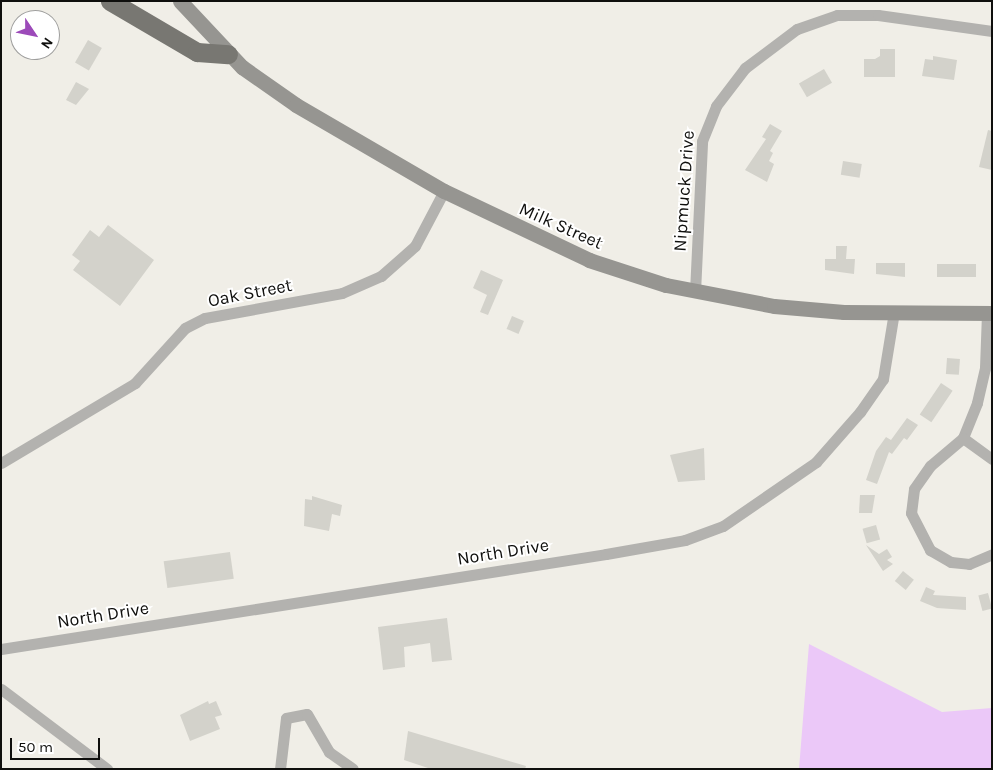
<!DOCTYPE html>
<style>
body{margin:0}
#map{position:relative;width:993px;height:770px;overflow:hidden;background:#f0eee7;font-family:Karla,sans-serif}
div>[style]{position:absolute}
.green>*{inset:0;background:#ebc8f8}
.building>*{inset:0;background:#d3d2cb;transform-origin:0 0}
.minor>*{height:11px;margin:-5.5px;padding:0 5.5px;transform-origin:5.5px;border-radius:5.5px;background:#b3b2af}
.secondary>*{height:15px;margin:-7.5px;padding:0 7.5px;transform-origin:7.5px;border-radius:7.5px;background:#969591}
.trunk>*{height:19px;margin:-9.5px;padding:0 9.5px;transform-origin:9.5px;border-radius:9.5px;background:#787772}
span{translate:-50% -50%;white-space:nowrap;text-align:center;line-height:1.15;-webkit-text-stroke:4px #fff;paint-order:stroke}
.street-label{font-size:18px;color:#0f0f0d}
.frame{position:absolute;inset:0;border:2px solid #0f0f0d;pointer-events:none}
.north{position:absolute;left:10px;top:10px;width:50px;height:50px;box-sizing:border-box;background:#fff;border:1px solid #9f9f9e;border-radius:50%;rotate:124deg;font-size:14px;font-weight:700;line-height:20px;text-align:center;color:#0f0f0d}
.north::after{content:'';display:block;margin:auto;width:18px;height:22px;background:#9c4ab9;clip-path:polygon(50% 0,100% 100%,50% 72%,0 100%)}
.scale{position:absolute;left:10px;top:738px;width:90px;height:22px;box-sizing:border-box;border:2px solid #0f0f0d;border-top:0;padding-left:6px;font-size:15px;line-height:18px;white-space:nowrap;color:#0f0f0d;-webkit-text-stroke:4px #fff;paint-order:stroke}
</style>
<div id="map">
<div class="green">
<div style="clip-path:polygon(809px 644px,942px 712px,992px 708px,992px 769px,799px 769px)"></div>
</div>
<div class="building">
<div style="left:88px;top:40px;width:16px;height:26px;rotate:30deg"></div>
<div style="clip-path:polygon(880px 49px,895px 49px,895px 77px,864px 77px,864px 59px,875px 59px,880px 56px)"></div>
<div style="clip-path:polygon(933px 56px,957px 60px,954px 80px,922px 76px,925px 59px,933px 60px)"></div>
<div style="left:824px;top:69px;width:16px;height:29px;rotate:60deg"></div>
<div style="clip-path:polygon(76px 82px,89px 89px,76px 105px,66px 100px)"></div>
<div style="clip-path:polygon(770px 124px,782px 131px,770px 151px,773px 153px,769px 161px,774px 164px,767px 182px,745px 170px,766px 139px,762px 137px)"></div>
<div style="clip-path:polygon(988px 130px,992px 131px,992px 170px,979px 167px)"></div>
<div style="left:843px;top:161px;width:19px;height:14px;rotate:9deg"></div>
<div style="clip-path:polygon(108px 225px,154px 260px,120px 306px,73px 270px,80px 261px,72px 255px,90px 230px,99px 237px)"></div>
<div style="clip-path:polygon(836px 246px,847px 246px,846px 259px,855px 259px,854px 274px,825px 270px,825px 259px,836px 259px)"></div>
<div style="clip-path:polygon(876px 263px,905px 263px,905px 277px,876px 274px)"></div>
<div style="left:937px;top:264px;width:39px;height:13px"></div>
<div style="clip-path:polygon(481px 270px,503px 280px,488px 315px,480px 312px,487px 295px,473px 288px)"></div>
<div style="left:512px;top:316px;width:13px;height:14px;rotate:23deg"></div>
<div style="left:947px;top:358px;width:13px;height:16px;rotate:4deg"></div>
<div style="left:941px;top:383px;width:14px;height:38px;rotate:34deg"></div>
<div style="clip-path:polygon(907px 418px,918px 425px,907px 440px,904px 438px,892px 454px,889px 452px,877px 484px,866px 480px,876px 451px,886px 437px,891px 440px)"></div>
<div style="clip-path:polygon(704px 448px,705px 480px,678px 482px,670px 455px)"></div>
<div style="clip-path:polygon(860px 495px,875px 495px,872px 513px,859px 513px)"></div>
<div style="clip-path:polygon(312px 496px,342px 505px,340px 516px,332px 514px,329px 531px,304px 526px,305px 499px,312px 500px)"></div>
<div style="left:876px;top:525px;width:15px;height:14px;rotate:74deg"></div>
<div style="clip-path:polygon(866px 545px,879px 554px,887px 549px,892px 557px,887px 560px,893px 564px,883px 571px)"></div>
<div style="left:230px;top:552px;width:27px;height:67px;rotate:82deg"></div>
<div style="left:903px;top:571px;width:14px;height:13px;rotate:39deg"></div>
<div style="clip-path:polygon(926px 587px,935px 591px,933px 595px,966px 597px,966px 610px,937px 608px,920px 601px)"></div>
<div style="left:988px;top:593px;width:16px;height:10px;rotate:75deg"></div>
<div style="clip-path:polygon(447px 618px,452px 660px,432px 662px,430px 643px,404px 647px,405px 667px,383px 670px,378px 627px)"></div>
<div style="clip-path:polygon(208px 701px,209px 704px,216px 701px,222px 715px,215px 717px,220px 729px,190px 741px,180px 715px)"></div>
<div style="clip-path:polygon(408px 731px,526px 766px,525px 769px,431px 769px,404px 760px)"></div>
</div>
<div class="minor">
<div style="left:695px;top:292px;width:151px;rotate:-87.3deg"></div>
<div style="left:702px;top:141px;width:38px;rotate:-68deg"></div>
<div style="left:716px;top:106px;width:48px;rotate:-52.7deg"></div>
<div style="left:745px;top:68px;width:65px;rotate:-36.9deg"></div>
<div style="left:797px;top:29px;width:42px;rotate:-19.3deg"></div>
<div style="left:837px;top:15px;width:41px"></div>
<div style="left:878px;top:15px;width:115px;rotate:8deg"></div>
<div style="left:987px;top:313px;width:55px;rotate:92.1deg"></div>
<div style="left:985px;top:368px;width:36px;rotate:103deg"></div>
<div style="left:977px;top:403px;width:38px;rotate:112deg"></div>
<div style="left:963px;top:438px;width:43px;rotate:139.7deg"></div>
<div style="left:930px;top:466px;width:28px;rotate:125deg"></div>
<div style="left:914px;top:489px;width:24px;rotate:97deg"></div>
<div style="left:911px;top:513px;width:42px;rotate:62.8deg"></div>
<div style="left:930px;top:550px;width:24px;rotate:30deg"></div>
<div style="left:951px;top:562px;width:18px;rotate:6deg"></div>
<div style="left:969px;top:564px;width:25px;rotate:-23deg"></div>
<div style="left:963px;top:438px;width:36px;rotate:36deg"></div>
<div style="left:1px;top:463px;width:156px;rotate:-30.8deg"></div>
<div style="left:135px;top:383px;width:74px;rotate:-47.7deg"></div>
<div style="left:185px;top:328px;width:22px;rotate:-27deg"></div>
<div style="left:205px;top:318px;width:139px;rotate:-10.3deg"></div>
<div style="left:342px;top:293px;width:43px;rotate:-23.6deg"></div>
<div style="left:381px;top:276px;width:45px;rotate:-41.4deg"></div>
<div style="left:415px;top:246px;width:62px;rotate:-62.2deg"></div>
<div style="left:1px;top:649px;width:612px;rotate:-8.92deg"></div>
<div style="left:606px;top:554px;width:80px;rotate:-10deg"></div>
<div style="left:685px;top:540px;width:40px;rotate:-20.2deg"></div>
<div style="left:723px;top:526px;width:113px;rotate:-34.5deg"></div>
<div style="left:816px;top:462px;width:67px;rotate:-48.7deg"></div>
<div style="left:860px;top:412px;width:40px;rotate:-55.1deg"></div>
<div style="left:883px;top:379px;width:68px;rotate:-80.7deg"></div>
<div style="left:1px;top:689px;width:133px;rotate:37deg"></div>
<div style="left:280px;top:769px;width:51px;rotate:-83.3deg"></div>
<div style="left:286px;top:718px;width:21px;rotate:-11deg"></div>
<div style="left:307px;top:714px;width:44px;rotate:59.9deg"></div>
<div style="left:329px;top:752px;width:29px;rotate:35deg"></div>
</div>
<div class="secondary">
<div style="left:180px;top:1px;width:91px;rotate:46.8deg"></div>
<div style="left:242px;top:67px;width:66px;rotate:35.1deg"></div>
<div style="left:296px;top:105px;width:171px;rotate:30.2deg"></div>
<div style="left:444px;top:191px;width:161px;rotate:25.4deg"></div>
<div style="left:589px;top:260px;width:81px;rotate:18deg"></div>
<div style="left:666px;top:285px;width:110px;rotate:11deg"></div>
<div style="left:774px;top:306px;width:70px;rotate:4.9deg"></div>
<div style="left:844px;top:312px;width:148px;rotate:0.4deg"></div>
</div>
<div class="trunk">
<div style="left:110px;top:1px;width:101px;rotate:30.4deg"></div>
<div style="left:197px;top:52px;width:31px;rotate:4deg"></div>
</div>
<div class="street-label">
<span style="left:684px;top:191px;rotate:-86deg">Nipmuck Drive</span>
<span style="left:561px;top:226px;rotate:24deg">Milk Street</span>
<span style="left:250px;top:293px;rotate:-11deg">Oak Street</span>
<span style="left:503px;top:552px;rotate:-9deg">North Drive</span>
<span style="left:103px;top:615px;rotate:-9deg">North Drive</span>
</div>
<div class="frame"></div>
<div class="north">N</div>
<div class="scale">50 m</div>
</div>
